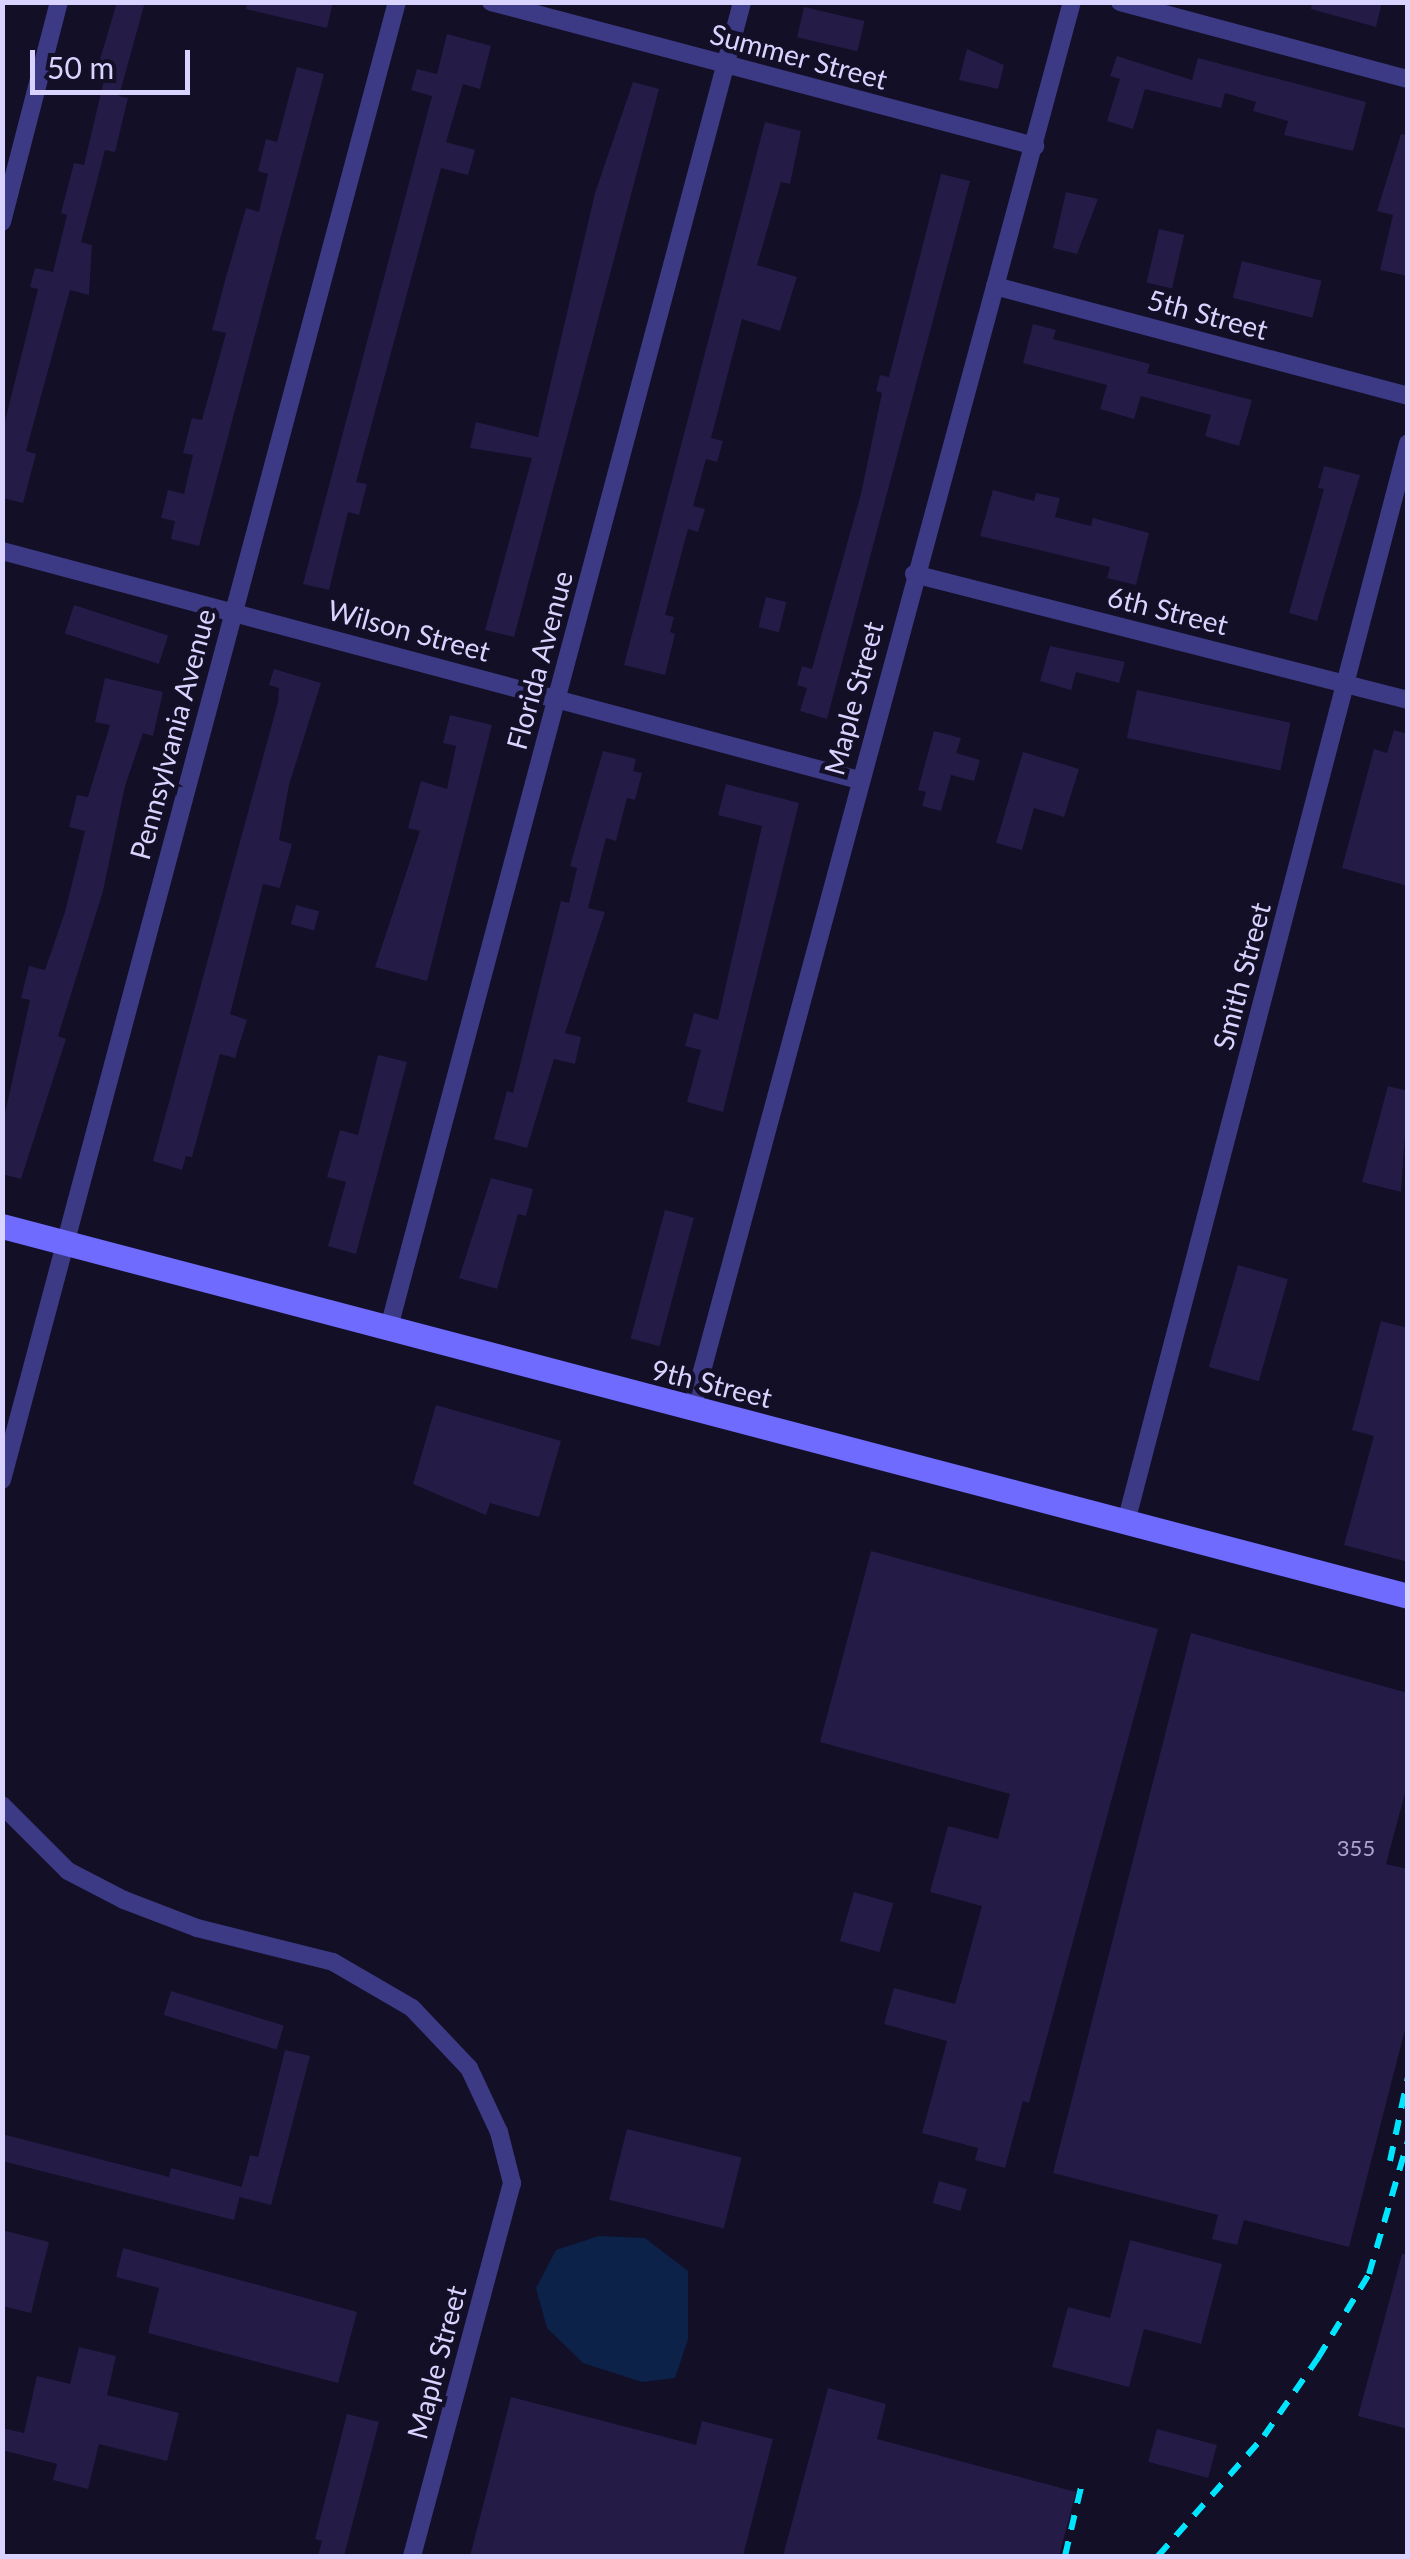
<!DOCTYPE html>
<style>
body{margin:0}
#map{position:relative;width:1410px;height:2559px;overflow:hidden;background:#130f26;font-family:Lato,sans-serif}
div>[style]{position:absolute}
[style*='--x']{left:calc(var(--x)*1px);top:calc(var(--y)*1px);width:calc(var(--w)*1px);rotate:calc(var(--a)*1deg)}
.water>*{inset:0;background:#0c2248}
.building>*{inset:0;background:#241b47;transform-origin:0 0}
.street>*{height:18px;margin:-9px;padding:0 9px;transform-origin:9px;border-radius:9px;background:#3d3a85}
.secondary>*{height:25px;margin:-12.5px;padding:0 12.5px;transform-origin:12.5px;border-radius:12.5px;background:#6f6bff}
.rail>*{height:6px;margin-top:-3px;transform-origin:0;background:repeating-linear-gradient(90deg,#00e5ff 0 15px,transparent 0 27px)}
span{translate:-50% -50%;white-space:nowrap;text-align:center;line-height:1.15;-webkit-text-stroke:9px #130f26;paint-order:stroke}
.number-label{font-size:22px;color:#aca6d1}
.number-label span{-webkit-text-stroke-width:0}
.street-label{font-size:28px;color:#d9d4ff}
.frame{position:absolute;inset:0;border:5px solid #d9d4ff;pointer-events:none}
.scale{position:absolute;left:30px;top:50px;width:160px;height:45px;box-sizing:border-box;border:5px solid #d9d4ff;border-top:0;padding-left:12px;font-size:30px;line-height:35px;white-space:nowrap;color:#d9d4ff;-webkit-text-stroke:8px #130f26;paint-order:stroke}
</style>
<div id="map">
<div class="water">
<div style="clip-path:polygon(599px 2236px,645px 2238px,688px 2271px,688px 2339px,675px 2378px,642px 2382px,583px 2363px,547px 2328px,536px 2288px,556px 2250px)"></div>
</div>
<div class="building">
<div style="clip-path:polygon(117px 2px,145px 2px,119px 96px,128px 98px,115px 152px,105px 150px,81px 242px,92px 245px,89px 295px,70px 290px,26px 451px,36px 454px,23px 503px,2px 498px,2px 433px,38px 289px,30px 287px,35px 268px,53px 272px,67px 215px,61px 213px,74px 163px,84px 165px,105px 76px,96px 73px)"></div>
<div style="clip-path:polygon(247px 2px,333px 2px,327px 28px,246px 9px)"></div>
<div style="clip-path:polygon(1312px 2px,1382px 2px,1376px 27px,1311px 9px)"></div>
<div style="left:804px;top:7px;width:62px;height:31px;rotate:13deg"></div>
<div style="clip-path:polygon(447px 34px,491px 46px,480px 89px,463px 84px,446px 142px,475px 150px,468px 175px,441px 168px,356px 482px,367px 484px,359px 515px,348px 512px,329px 590px,303px 584px,432px 96px,411px 90px,417px 69px,437px 74px)"></div>
<div style="clip-path:polygon(967px 49px,1004px 65px,998px 89px,959px 80px)"></div>
<div style="clip-path:polygon(1117px 56px,1192px 80px,1198px 58px,1366px 102px,1353px 151px,1284px 135px,1288px 121px,1253px 111px,1256px 102px,1225px 93px,1221px 108px,1145px 89px,1133px 129px,1107px 121px,1120px 79px,1110px 76px)"></div>
<div style="clip-path:polygon(297px 67px,324px 74px,199px 546px,171px 539px,175px 521px,161px 518px,168px 490px,184px 494px,193px 455px,183px 453px,192px 418px,202px 420px,226px 333px,212px 330px,226px 277px,246px 208px,259px 212px,268px 174px,258px 171px,266px 139px,277px 142px)"></div>
<div style="clip-path:polygon(633px 82px,659px 89px,514px 637px,485px 630px,532px 458px,470px 448px,476px 422px,538px 437px,595px 193px)"></div>
<div style="clip-path:polygon(765px 122px,801px 131px,790px 184px,781px 182px,757px 265px,797px 277px,780px 331px,742px 319px,711px 438px,723px 441px,717px 462px,706px 459px,693px 506px,705px 509px,698px 532px,688px 529px,665px 615px,674px 617px,670px 632px,675px 634px,665px 675px,624px 665px)"></div>
<div style="clip-path:polygon(1401px 134px,1408px 135px,1408px 276px,1380px 270px,1393px 215px,1377px 211px)"></div>
<div style="clip-path:polygon(941px 174px,970px 181px,827px 719px,800px 711px,807px 688px,797px 685px,802px 666px,812px 669px,861px 494px,882px 393px,876px 391px,880px 375px,889px 377px)"></div>
<div style="clip-path:polygon(1066px 192px,1098px 199px,1077px 254px,1053px 248px)"></div>
<div style="left:1159px;top:229px;width:26px;height:55px;rotate:13deg"></div>
<div style="left:1242px;top:261px;width:82px;height:38px;rotate:14deg"></div>
<div style="clip-path:polygon(1033px 324px,1056px 330px,1053px 339px,1150px 364px,1147px 373px,1252px 400px,1239px 446px,1205px 436px,1211px 415px,1141px 396px,1134px 419px,1100px 409px,1107px 385px,1023px 363px)"></div>
<div style="clip-path:polygon(1324px 466px,1360px 475px,1317px 621px,1289px 613px,1324px 489px,1318px 488px)"></div>
<div style="clip-path:polygon(993px 490px,1034px 501px,1036px 493px,1060px 498px,1055px 517px,1091px 526px,1093px 518px,1149px 533px,1136px 585px,1107px 578px,1110px 567px,980px 536px)"></div>
<div style="left:766px;top:597px;width:21px;height:31px;rotate:14deg"></div>
<div style="left:74px;top:605px;width:99px;height:30px;rotate:18deg"></div>
<div style="clip-path:polygon(1050px 646px,1125px 662px,1119px 683px,1076px 672px,1071px 690px,1040px 681px)"></div>
<div style="clip-path:polygon(274px 669px,321px 683px,289px 785px,279px 840px,292px 844px,280px 888px,263px 884px,230px 1014px,247px 1020px,235px 1058px,220px 1054px,192px 1157px,186px 1156px,182px 1170px,153px 1161px,278px 702px,279px 688px,269px 685px)"></div>
<div style="clip-path:polygon(105px 678px,163px 692px,153px 736px,143px 733px,125px 786px,103px 891px,58px 1036px,66px 1039px,21px 1179px,2px 1174px,2px 1127px,30px 1000px,21px 998px,29px 966px,45px 970px,65px 912px,85px 831px,69px 827px,77px 795px,88px 797px,110px 725px,95px 722px)"></div>
<div style="left:1137px;top:690px;width:157px;height:49px;rotate:12deg"></div>
<div style="clip-path:polygon(450px 715px,492px 725px,427px 981px,375px 967px,420px 831px,408px 828px,421px 781px,447px 789px,456px 746px,443px 743px)"></div>
<div style="clip-path:polygon(1394px 730px,1408px 734px,1408px 886px,1342px 868px,1374px 749px,1387px 753px)"></div>
<div style="clip-path:polygon(934px 731px,961px 738px,956px 753px,980px 760px,974px 781px,951px 775px,941px 811px,922px 806px,926px 792px,918px 790px)"></div>
<div style="clip-path:polygon(603px 751px,636px 759px,633px 771px,642px 773px,635px 800px,627px 798px,616px 841px,606px 838px,588px 908px,605px 912px,565px 1033px,581px 1037px,575px 1064px,554px 1059px,527px 1148px,494px 1139px,507px 1091px,513px 1093px,561px 901px,569px 903px,577px 868px,570px 866px)"></div>
<div style="clip-path:polygon(1023px 752px,1079px 769px,1064px 817px,1034px 808px,1022px 850px,996px 843px)"></div>
<div style="clip-path:polygon(726px 784px,799px 803px,723px 1112px,687px 1102px,701px 1050px,685px 1046px,694px 1013px,718px 1020px,762px 826px,718px 815px)"></div>
<div style="left:296px;top:905px;width:24px;height:20px;rotate:15deg"></div>
<div style="clip-path:polygon(378px 1055px,407px 1062px,356px 1254px,328px 1246px,346px 1182px,327px 1177px,340px 1130px,358px 1135px)"></div>
<div style="clip-path:polygon(1388px 1086px,1408px 1091px,1401px 1192px,1362px 1182px)"></div>
<div style="clip-path:polygon(491px 1178px,533px 1189px,526px 1216px,518px 1214px,497px 1289px,459px 1278px)"></div>
<div style="left:665px;top:1210px;width:30px;height:133px;rotate:15deg"></div>
<div style="left:1238px;top:1265px;width:52px;height:106px;rotate:16deg"></div>
<div style="clip-path:polygon(1381px 1321px,1408px 1328px,1408px 1562px,1344px 1545px,1374px 1436px,1352px 1430px)"></div>
<div style="clip-path:polygon(436px 1405px,561px 1441px,539px 1517px,490px 1503px,486px 1515px,413px 1484px)"></div>
<div style="clip-path:polygon(871px 1551px,1158px 1629px,1029px 2103px,1023px 2101px,1005px 2168px,975px 2160px,978px 2148px,922px 2133px,947px 2041px,884px 2024px,894px 1988px,955px 2004px,982px 1906px,930px 1892px,948px 1826px,998px 1839px,1010px 1794px,820px 1742px)"></div>
<div style="clip-path:polygon(1191px 1633px,1408px 1693px,1408px 1782px,1386px 1864px,1408px 1869px,1408px 2018px,1349px 2247px,1244px 2220px,1237px 2245px,1212px 2239px,1218px 2215px,1053px 2173px)"></div>
<div style="left:854px;top:1892px;width:41px;height:51px;rotate:16deg"></div>
<div style="left:171px;top:1991px;width:118px;height:25px;rotate:17deg"></div>
<div style="clip-path:polygon(285px 2050px,310px 2056px,271px 2205px,239px 2197px,250px 2155px,258px 2157px)"></div>
<div style="left:627px;top:2129px;width:118px;height:73px;rotate:14deg"></div>
<div style="clip-path:polygon(2px 2134px,169px 2177px,171px 2168px,242px 2187px,234px 2220px,2px 2161px)"></div>
<div style="left:939px;top:2181px;width:29px;height:23px;rotate:16deg"></div>
<div style="clip-path:polygon(2px 2230px,49px 2242px,31px 2313px,2px 2306px)"></div>
<div style="clip-path:polygon(1130px 2240px,1222px 2264px,1201px 2344px,1144px 2329px,1129px 2387px,1052px 2367px,1068px 2307px,1110px 2318px)"></div>
<div style="clip-path:polygon(123px 2248px,357px 2312px,338px 2383px,148px 2333px,159px 2288px,116px 2277px)"></div>
<div style="clip-path:polygon(1402px 2254px,1408px 2254px,1408px 2429px,1358px 2416px)"></div>
<div style="clip-path:polygon(79px 2347px,116px 2356px,107px 2395px,179px 2413px,167px 2461px,99px 2444px,88px 2489px,53px 2480px,57px 2464px,2px 2450px,2px 2428px,24px 2433px,37px 2376px,70px 2384px)"></div>
<div style="clip-path:polygon(828px 2388px,886px 2404px,877px 2439px,1076px 2492px,1059px 2556px,783px 2556px)"></div>
<div style="clip-path:polygon(511px 2397px,696px 2445px,702px 2421px,773px 2439px,743px 2556px,470px 2556px)"></div>
<div style="clip-path:polygon(347px 2414px,379px 2422px,344px 2556px,318px 2556px,322px 2541px,315px 2539px)"></div>
<div style="left:1157px;top:2429px;width:62px;height:34px;rotate:15deg"></div>
</div>
<div class="street">
<div style="--x:491;--y:2;--w:563;--a:14.83"></div>
<div style="--x:1120;--y:2;--w:298;--a:15"></div>
<div style="--x:2;--y:222;--w:227;--a:-75.5"></div>
<div style="--x:995;--y:286;--w:427;--a:14.9"></div>
<div style="--x:2;--y:551;--w:887;--a:14.96"></div>
<div style="--x:914;--y:574;--w:510;--a:14.31"></div>
<div style="--x:388;--y:1331;--w:1375;--a:-75.08"></div>
<div style="--x:692;--y:1408;--w:1456;--a:-74.88"></div>
<div style="--x:2;--y:1480;--w:1530;--a:-75.04"></div>
<div style="--x:1126;--y:1522;--w:1115;--a:-75.35"></div>
<div style="--x:2;--y:1805;--w:93;--a:45"></div>
<div style="--x:68;--y:1871;--w:63;--a:27.4"></div>
<div style="--x:124;--y:1900;--w:78;--a:21"></div>
<div style="--x:197;--y:1928;--w:140;--a:14"></div>
<div style="--x:333;--y:1962;--w:91;--a:30.2"></div>
<div style="--x:412;--y:2008;--w:83;--a:46.5"></div>
<div style="--x:469;--y:2068;--w:71;--a:64.9"></div>
<div style="--x:499;--y:2132;--w:53;--a:75.7"></div>
<div style="--x:512;--y:2183;--w:386;--a:105"></div>
</div>
<div class="secondary">
<div style="--x:2;--y:1226;--w:1454;--a:14.74"></div>
</div>
<div class="rail">
<div style="--x:1390;--y:2161;--w:86;--a:-77.9"></div>
<div style="--x:1065;--y:2556;--w:71;--a:-76.9"></div>
<div style="--x:1158;--y:2556;--w:160;--a:-48.5"></div>
<div style="--x:1264;--y:2436;--w:95;--a:-55.3"></div>
<div style="--x:1318;--y:2358;--w:98;--a:-58.7"></div>
<div style="--x:1369;--y:2274;--w:139;--a:-73.7"></div>
</div>
<div class="number-label">
<span style="left:1356px;top:1848px">355</span>
</div>
<div class="street-label">
<span style="left:799px;top:56px;rotate:15deg">Summer Street</span>
<span style="left:1208px;top:314px;rotate:15deg">5th Street</span>
<span style="left:1168px;top:610px;rotate:14deg">6th Street</span>
<span style="left:409px;top:630px;rotate:15deg">Wilson Street</span>
<span style="left:539px;top:660px;rotate:-75deg">Florida Avenue</span>
<span style="left:853px;top:698px;rotate:-75deg">Maple Street</span>
<span style="left:172px;top:734px;rotate:-75deg">Pennsylvania Avenue</span>
<span style="left:1241px;top:976px;rotate:-75deg">Smith Street</span>
<span style="left:712px;top:1383px;rotate:14deg">9th Street</span>
<span style="left:436px;top:2362px;rotate:-75deg">Maple Street</span>
</div>
<div class="frame"></div>
<div class="scale">50 m</div>
</div>
